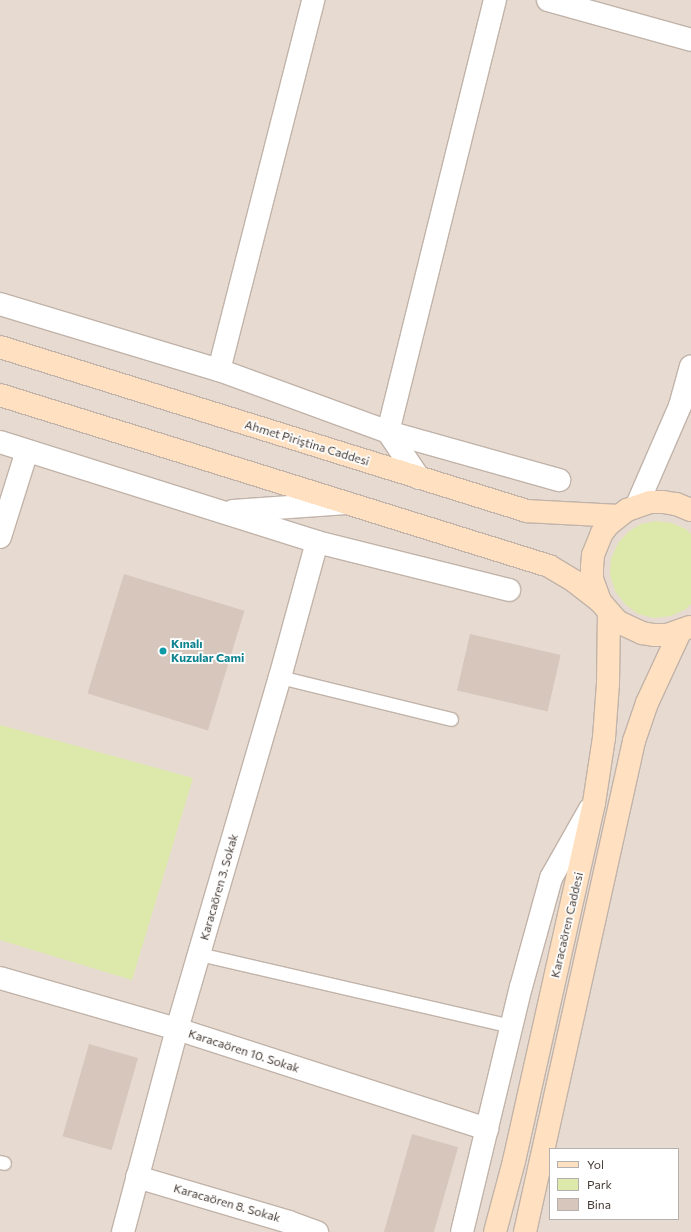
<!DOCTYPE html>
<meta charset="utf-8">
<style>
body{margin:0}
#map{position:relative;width:691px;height:1232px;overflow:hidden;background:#f2eae4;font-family:Commissioner,sans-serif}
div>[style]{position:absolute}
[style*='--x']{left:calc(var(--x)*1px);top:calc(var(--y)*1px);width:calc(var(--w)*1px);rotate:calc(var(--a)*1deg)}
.residential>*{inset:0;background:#e7dbd1}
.green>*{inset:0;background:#dce9aa}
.building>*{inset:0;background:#d7c6bc;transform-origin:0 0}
.roads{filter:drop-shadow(1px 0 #c1b3a9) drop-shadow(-1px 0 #c1b3a9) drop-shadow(0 1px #c1b3a9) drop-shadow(0 -1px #c1b3a9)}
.lane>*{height:13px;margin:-6.5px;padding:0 6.5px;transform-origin:6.5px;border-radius:6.5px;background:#fff}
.street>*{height:22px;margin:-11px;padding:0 11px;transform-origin:11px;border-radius:11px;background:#fff}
.secondary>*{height:22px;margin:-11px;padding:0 11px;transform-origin:11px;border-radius:11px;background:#ffe1c1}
.dots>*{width:11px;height:11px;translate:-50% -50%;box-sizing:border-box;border:2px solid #fff;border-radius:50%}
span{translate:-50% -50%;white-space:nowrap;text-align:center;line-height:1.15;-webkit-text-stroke:3.5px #fff;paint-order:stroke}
.street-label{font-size:12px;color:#453a33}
.culture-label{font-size:12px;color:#0d838f;font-weight:700}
.left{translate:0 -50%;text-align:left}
.legend{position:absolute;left:549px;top:1148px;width:130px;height:72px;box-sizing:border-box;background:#fff;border:1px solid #b5b0ad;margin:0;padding:5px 7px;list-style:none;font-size:12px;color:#453a33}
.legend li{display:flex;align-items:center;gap:8px;height:20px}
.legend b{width:20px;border:1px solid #b5b0ad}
</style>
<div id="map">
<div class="residential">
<div style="clip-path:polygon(evenodd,0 0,691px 0,691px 1232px,0 1232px,0 0,550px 1149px,678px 1149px,678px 1219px,550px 1219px,550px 1149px)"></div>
</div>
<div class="green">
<div style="clip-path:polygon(656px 521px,672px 523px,686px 529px,691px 534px,691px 604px,686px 609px,671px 616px,654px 618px,638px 614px,625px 604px,615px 591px,610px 575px,611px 559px,618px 543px,628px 532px,641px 524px)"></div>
<div style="clip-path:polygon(0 725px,193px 778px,132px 980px,0 940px)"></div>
</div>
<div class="building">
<div style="left:124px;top:574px;width:126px;height:125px;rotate:17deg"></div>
<div style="left:470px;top:634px;width:93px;height:58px;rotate:13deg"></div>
<div style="left:89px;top:1044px;width:51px;height:96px;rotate:16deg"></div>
<div style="left:412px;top:1134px;width:48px;height:102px;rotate:16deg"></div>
</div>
<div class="roads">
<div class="lane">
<div style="--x:280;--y:677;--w:176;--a:13.8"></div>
<div style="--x:199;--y:954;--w:321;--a:13"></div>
<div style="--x:0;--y:1162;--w:4;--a:14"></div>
</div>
<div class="street">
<div style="--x:548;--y:0;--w:148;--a:15.6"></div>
<div style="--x:0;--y:304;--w:229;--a:16.8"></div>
<div style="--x:219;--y:370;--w:180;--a:20.1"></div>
<div style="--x:388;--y:432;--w:178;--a:15.7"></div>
<div style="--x:219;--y:370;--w:382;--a:-75.7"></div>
<div style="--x:0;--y:442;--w:332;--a:17.5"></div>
<div style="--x:317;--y:542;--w:198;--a:14"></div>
<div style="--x:419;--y:478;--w:55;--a:-124"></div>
<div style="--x:388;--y:432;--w:445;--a:-76.1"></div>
<div style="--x:637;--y:505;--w:108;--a:-66.5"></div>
<div style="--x:680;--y:406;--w:41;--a:-74.6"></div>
<div style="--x:233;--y:511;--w:114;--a:-4"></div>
<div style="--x:0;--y:537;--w:90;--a:-72.6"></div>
<div style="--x:0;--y:978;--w:184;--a:16.1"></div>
<div style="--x:177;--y:1029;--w:326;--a:17.9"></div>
<div style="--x:137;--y:1177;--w:159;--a:16.5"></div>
<div style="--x:289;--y:1222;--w:30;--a:20"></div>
<div style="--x:123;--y:1232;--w:210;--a:-75.1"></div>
<div style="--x:177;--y:1029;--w:367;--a:-73.7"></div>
<div style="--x:280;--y:677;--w:140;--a:-74.7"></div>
<div style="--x:462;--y:1232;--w:252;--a:-76.5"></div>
<div style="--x:521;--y:987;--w:113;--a:-74.6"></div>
<div style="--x:551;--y:878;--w:79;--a:-60.5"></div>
</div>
<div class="secondary">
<div style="--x:0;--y:347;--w:552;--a:17.29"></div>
<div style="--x:527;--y:511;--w:91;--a:3.1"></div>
<div style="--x:0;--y:395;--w:575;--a:17.3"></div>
<div style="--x:549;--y:566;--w:29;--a:31"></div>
<div style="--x:574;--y:581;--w:33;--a:38"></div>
<div style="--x:690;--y:627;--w:24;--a:161"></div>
<div style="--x:667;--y:635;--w:13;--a:180"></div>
<div style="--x:654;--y:635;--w:12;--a:-171"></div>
<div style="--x:642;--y:633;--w:26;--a:-155"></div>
<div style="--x:618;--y:622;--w:28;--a:-131"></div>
<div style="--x:600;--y:601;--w:23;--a:-110"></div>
<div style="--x:592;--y:579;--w:12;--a:-90"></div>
<div style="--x:592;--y:567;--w:12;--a:-85"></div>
<div style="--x:593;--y:555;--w:24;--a:-68"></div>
<div style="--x:602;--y:533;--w:11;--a:-52"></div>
<div style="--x:609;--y:524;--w:23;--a:-38"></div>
<div style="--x:627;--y:510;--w:24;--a:-19"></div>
<div style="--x:650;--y:502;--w:13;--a:0"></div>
<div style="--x:663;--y:502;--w:13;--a:9"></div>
<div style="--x:676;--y:504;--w:16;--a:22"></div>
<div style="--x:495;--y:1232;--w:73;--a:-75"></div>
<div style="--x:514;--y:1161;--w:367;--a:-77.4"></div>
<div style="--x:594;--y:803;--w:66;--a:-81.3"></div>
<div style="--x:604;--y:738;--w:54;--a:-85.8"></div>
<div style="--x:608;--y:684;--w:71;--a:-89.2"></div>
<div style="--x:525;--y:1232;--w:503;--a:-77.48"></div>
<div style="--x:634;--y:741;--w:40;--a:-71.1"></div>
<div style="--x:647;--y:703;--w:78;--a:-65.1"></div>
</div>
</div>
<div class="dots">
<div style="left:163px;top:651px;background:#0f9aa8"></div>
</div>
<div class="street-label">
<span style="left:307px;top:443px;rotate:17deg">Ahmet Piriştina Caddesi</span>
<span style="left:219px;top:887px;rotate:-74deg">Karacaören 3. Sokak</span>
<span style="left:567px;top:925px;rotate:-77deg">Karacaören Caddesi</span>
<span style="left:244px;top:1051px;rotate:18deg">Karacaören 10. Sokak</span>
<span style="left:227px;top:1203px;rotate:16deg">Karacaören 8. Sokak</span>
</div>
<div class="culture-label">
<span class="left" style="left:171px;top:651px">Kınalı<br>Kuzular Cami</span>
</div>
<ul class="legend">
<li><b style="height:5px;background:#ffe1c1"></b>Yol</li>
<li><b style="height:11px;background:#dce9aa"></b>Park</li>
<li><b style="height:11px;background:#d7c6bc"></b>Bina</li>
</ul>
</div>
